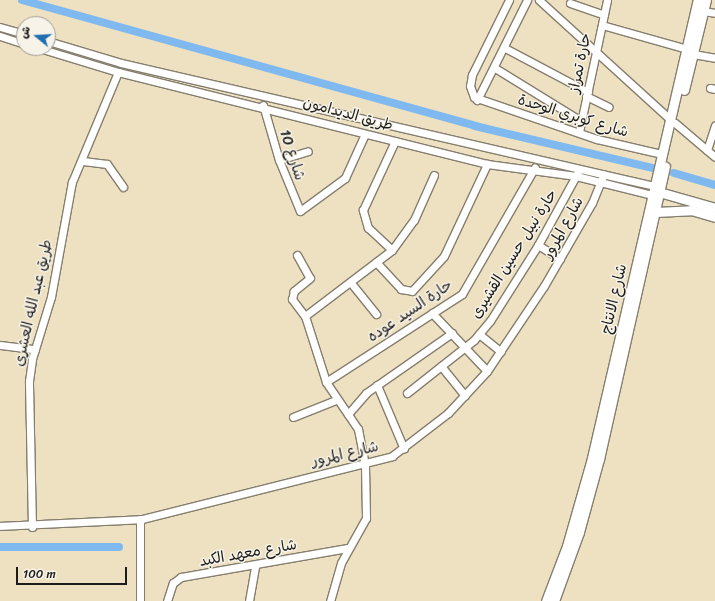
<!DOCTYPE html>
<meta charset="utf-8">
<style>
body{margin:0}
#map{position:relative;width:715px;height:601px;overflow:hidden;background:#eee1c1;font-family:Sriracha,"Playpen Sans Arabic",sans-serif}
div>[style]{position:absolute}
[style*='--x']{left:calc(var(--x)*1px);top:calc(var(--y)*1px);width:calc(var(--w)*1px);rotate:calc(var(--a)*1deg)}
.canal>*{height:8px;margin:-4px;padding:0 4px;transform-origin:4px;border-radius:4px;background:#7fb9f0}
.roads{filter:drop-shadow(1px 0 #857e6e) drop-shadow(-1px 0 #857e6e) drop-shadow(0 1px #857e6e) drop-shadow(0 -1px #857e6e)}
.minor>*{height:7px;margin:-3.5px;padding:0 3.5px;transform-origin:3.5px;border-radius:3.5px;background:#fff}
.major>*{height:9px;margin:-4.5px;padding:0 4.5px;transform-origin:4.5px;border-radius:4.5px;background:#fff}
span{translate:-50% -50%;white-space:nowrap;text-align:center;line-height:1.15;-webkit-text-stroke:3px #f7f3e8;paint-order:stroke}
.street-label{font-size:15px;color:#1c1c1c}
.north{position:absolute;left:16px;top:16px;width:40px;height:40px;box-sizing:border-box;background:#f7f3e8;border:1px solid #9f9d96;border-radius:50%;rotate:288deg;font-size:11px;font-weight:700;line-height:16px;text-align:center;color:#1c1c1c}
.north::after{content:'';display:block;margin:auto;width:14px;height:18px;background:#1f6fb2;clip-path:polygon(50% 0,100% 100%,50% 72%,0 100%)}
.scale{position:absolute;left:16px;top:567px;width:111px;height:18px;box-sizing:border-box;border:2px solid #1c1c1c;border-top:0;padding-left:5px;font-size:12px;line-height:14px;white-space:nowrap;color:#1c1c1c;-webkit-text-stroke:3px #f7f3e8;paint-order:stroke}
</style>
<div id="map">
<div class="canal">
<div style="--x:22;--y:0;--w:470;--a:15.5"></div>
<div style="--x:475;--y:126;--w:182;--a:13.3"></div>
<div style="--x:674;--y:173;--w:43;--a:16.3"></div>
<div style="--x:0;--y:547;--w:119;--a:0"></div>
</div>
<div class="roads">
<div class="minor">
<div style="--x:509;--y:0;--w:84;--a:116.3"></div>
<div style="--x:472;--y:75;--w:11;--a:100"></div>
<div style="--x:470;--y:86;--w:12;--a:70"></div>
<div style="--x:474;--y:97;--w:130;--a:18.9"></div>
<div style="--x:597;--y:139;--w:67;--a:13"></div>
<div style="--x:539;--y:0;--w:177;--a:42.3"></div>
<div style="--x:570;--y:3;--w:36;--a:19"></div>
<div style="--x:703;--y:11;--w:12;--a:9"></div>
<div style="--x:602;--y:25;--w:88;--a:15.8"></div>
<div style="--x:0;--y:27;--w:25;--a:16"></div>
<div style="--x:0;--y:36;--w:25;--a:18"></div>
<div style="--x:48;--y:41;--w:76;--a:16.8"></div>
<div style="--x:121;--y:63;--w:547;--a:12.99"></div>
<div style="--x:39;--y:48;--w:83;--a:16.9"></div>
<div style="--x:118;--y:72;--w:380;--a:14"></div>
<div style="--x:487;--y:164;--w:90;--a:7.7"></div>
<div style="--x:576;--y:176;--w:78;--a:14"></div>
<div style="--x:505;--y:48;--w:94;--a:27.9"></div>
<div style="--x:693;--y:54;--w:22;--a:10"></div>
<div style="--x:495;--y:68;--w:101;--a:31.6"></div>
<div style="--x:710;--y:88;--w:5;--a:11"></div>
<div style="--x:586;--y:96;--w:25;--a:26"></div>
<div style="--x:477;--y:100;--w:112;--a:-63.4"></div>
<div style="--x:263;--y:105;--w:57;--a:73.8"></div>
<div style="--x:279;--y:160;--w:55;--a:67.6"></div>
<div style="--x:300;--y:211;--w:56;--a:-36.3"></div>
<div style="--x:345;--y:178;--w:48;--a:-65.6"></div>
<div style="--x:675;--y:123;--w:52;--a:40.4"></div>
<div style="--x:579;--y:132;--w:135;--a:-78"></div>
<div style="--x:707;--y:150;--w:26;--a:-72"></div>
<div style="--x:279;--y:160;--w:30;--a:-17"></div>
<div style="--x:83;--y:161;--w:24;--a:7"></div>
<div style="--x:107;--y:164;--w:28;--a:55"></div>
<div style="--x:538;--y:245;--w:26;--a:32"></div>
<div style="--x:392;--y:250;--w:33;--a:-137"></div>
<div style="--x:368;--y:228;--w:19;--a:-106"></div>
<div style="--x:363;--y:210;--w:76;--a:-65.1"></div>
<div style="--x:297;--y:255;--w:26;--a:61"></div>
<div style="--x:310;--y:278;--w:21;--a:141"></div>
<div style="--x:294;--y:291;--w:8;--a:104"></div>
<div style="--x:292;--y:299;--w:21;--a:53"></div>
<div style="--x:305;--y:316;--w:69;--a:72.3"></div>
<div style="--x:326;--y:382;--w:57;--a:55.8"></div>
<div style="--x:358;--y:429;--w:37;--a:79"></div>
<div style="--x:365;--y:465;--w:53;--a:88.9"></div>
<div style="--x:366;--y:518;--w:51;--a:119.1"></div>
<div style="--x:341;--y:563;--w:40;--a:106"></div>
<div style="--x:376;--y:262;--w:37;--a:47"></div>
<div style="--x:401;--y:289;--w:11;--a:10"></div>
<div style="--x:412;--y:291;--w:47;--a:-47.6"></div>
<div style="--x:444;--y:256;--w:102;--a:-64.9"></div>
<div style="--x:351;--y:283;--w:40;--a:51"></div>
<div style="--x:432;--y:313;--w:80;--a:46.5"></div>
<div style="--x:305;--y:316;--w:109;--a:-37.2"></div>
<div style="--x:392;--y:250;--w:37;--a:-54"></div>
<div style="--x:414;--y:220;--w:49;--a:-66"></div>
<div style="--x:479;--y:334;--w:28;--a:39"></div>
<div style="--x:0;--y:345;--w:35;--a:7"></div>
<div style="--x:441;--y:366;--w:38;--a:51"></div>
<div style="--x:326;--y:382;--w:162;--a:-32.9"></div>
<div style="--x:462;--y:294;--w:146;--a:-60.1"></div>
<div style="--x:377;--y:385;--w:69;--a:67.1"></div>
<div style="--x:407;--y:393;--w:85;--a:-38.3"></div>
<div style="--x:474;--y:340;--w:25;--a:-50"></div>
<div style="--x:490;--y:321;--w:90;--a:-57.7"></div>
<div style="--x:538;--y:245;--w:83;--a:-61.3"></div>
<div style="--x:348;--y:414;--w:28;--a:-49"></div>
<div style="--x:366;--y:393;--w:105;--a:-34.9"></div>
<div style="--x:293;--y:417;--w:46;--a:-21.6"></div>
<div style="--x:0;--y:526;--w:142;--a:-2.8"></div>
<div style="--x:142;--y:519;--w:258;--a:-14.1"></div>
<div style="--x:392;--y:456;--w:71;--a:-37.5"></div>
<div style="--x:448;--y:413;--w:57;--a:-47.1"></div>
<div style="--x:487;--y:371;--w:102;--a:-56.2"></div>
<div style="--x:544;--y:286;--w:96;--a:-60"></div>
<div style="--x:592;--y:203;--w:31;--a:-68"></div>
<div style="--x:32;--y:527;--w:146;--a:-91.2"></div>
<div style="--x:29;--y:381;--w:22;--a:-82"></div>
<div style="--x:32;--y:359;--w:65;--a:-73"></div>
<div style="--x:51;--y:297;--w:117;--a:-79.7"></div>
<div style="--x:72;--y:182;--w:119;--a:-67.3"></div>
<div style="--x:140;--y:601;--w:82;--a:-90"></div>
<div style="--x:167;--y:601;--w:19;--a:-72"></div>
<div style="--x:173;--y:583;--w:10;--a:-37"></div>
<div style="--x:181;--y:577;--w:169;--a:-9.9"></div>
<div style="--x:249;--y:601;--w:35;--a:-80"></div>
</div>
<div class="major">
<div style="--x:684;--y:90;--w:93;--a:-76.3"></div>
<div style="--x:659;--y:192;--w:58;--a:15.9"></div>
<div style="--x:656;--y:212;--w:35;--a:-3"></div>
<div style="--x:691;--y:210;--w:25;--a:16"></div>
<div style="--x:546;--y:601;--w:59;--a:-69.1"></div>
<div style="--x:567;--y:546;--w:91;--a:-74.1"></div>
<div style="--x:592;--y:458;--w:470;--a:-77"></div>
<div style="--x:554;--y:601;--w:73;--a:-70.1"></div>
<div style="--x:579;--y:532;--w:76;--a:-74.7"></div>
<div style="--x:599;--y:459;--w:300;--a:-77.3"></div>
</div>
</div>
<div class="street-label">
<span style="left:580px;top:63px;rotate:-78deg">حارة تمراز</span>
<span style="left:348px;top:114px;rotate:15deg">طريق الديدامون</span>
<span style="left:573px;top:116px;rotate:17deg">شارع كوبري الوحدة</span>
<span style="left:292px;top:155px;rotate:72deg">شارع 10</span>
<span style="left:563px;top:228px;rotate:-61deg">شارع المرور</span>
<span style="left:514px;top:254px;rotate:-58deg">حارة نبيل حسين القشيرى</span>
<span style="left:614px;top:299px;rotate:-77deg">شارع الانتاج</span>
<span style="left:33px;top:303px;rotate:-77deg">طريق عبد الله العشرى</span>
<span style="left:410px;top:311px;rotate:-34deg">حارة السيد عوده</span>
<span style="left:345px;top:454px;rotate:-13deg">شارع المرور</span>
<span style="left:248px;top:553px;rotate:-10deg">شارع معهد الكبد</span>
</div>
<div class="north">ش</div>
<div class="scale">100 m</div>
</div>
